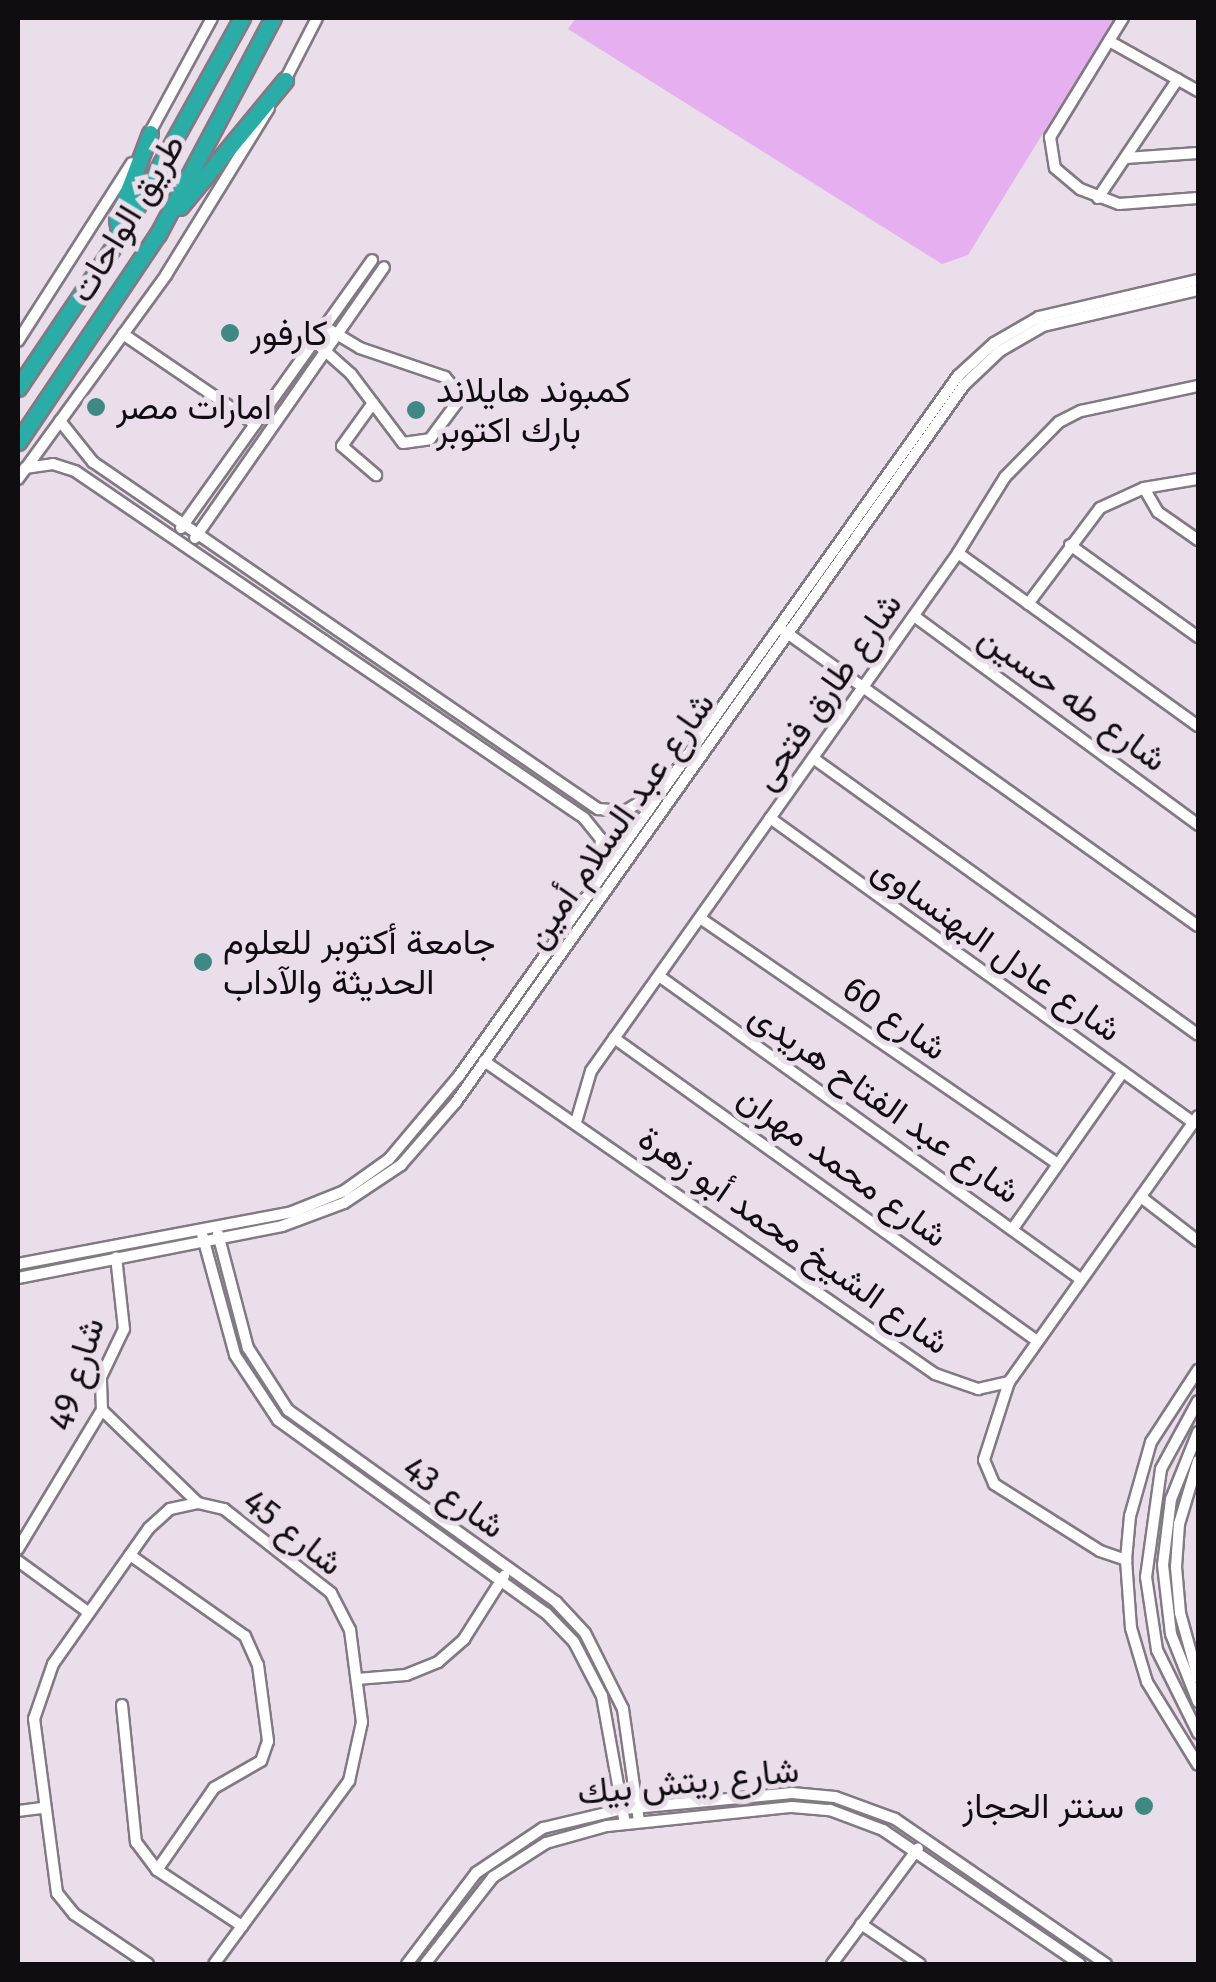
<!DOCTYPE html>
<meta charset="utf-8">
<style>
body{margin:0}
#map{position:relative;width:1216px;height:1982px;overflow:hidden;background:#e9deea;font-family:"Fira Sans",Vazirmatn,sans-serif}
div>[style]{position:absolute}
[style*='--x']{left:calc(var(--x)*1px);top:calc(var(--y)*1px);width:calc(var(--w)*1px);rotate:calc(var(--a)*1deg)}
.green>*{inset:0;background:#e6afef}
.roads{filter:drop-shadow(2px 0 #827984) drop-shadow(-2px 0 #827984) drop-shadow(0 2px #827984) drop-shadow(0 -2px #827984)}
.minor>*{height:10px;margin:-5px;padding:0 5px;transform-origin:5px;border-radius:5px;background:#fff}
.highway>*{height:15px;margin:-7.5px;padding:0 7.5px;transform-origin:7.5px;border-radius:7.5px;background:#29ada6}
.dots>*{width:28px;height:28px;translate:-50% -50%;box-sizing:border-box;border:5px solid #e9deea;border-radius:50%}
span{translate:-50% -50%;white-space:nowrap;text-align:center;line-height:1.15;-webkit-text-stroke:10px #e9deea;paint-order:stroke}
.street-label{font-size:35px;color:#100d11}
.poi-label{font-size:35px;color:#100d11}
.left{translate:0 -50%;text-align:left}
.right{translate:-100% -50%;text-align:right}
.frame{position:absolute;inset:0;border:20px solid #100d11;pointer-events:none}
</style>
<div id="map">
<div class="green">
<div style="clip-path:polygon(576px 18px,1114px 18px,968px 255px,942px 264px,568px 29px)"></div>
</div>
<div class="roads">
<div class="minor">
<div style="--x:1123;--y:18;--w:140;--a:121.5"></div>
<div style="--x:1050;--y:137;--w:31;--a:81"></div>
<div style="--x:1055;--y:168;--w:33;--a:40"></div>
<div style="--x:1080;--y:189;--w:42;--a:21"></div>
<div style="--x:1119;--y:204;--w:79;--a:-4.3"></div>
<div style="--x:1109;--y:41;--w:102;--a:29.3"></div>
<div style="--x:283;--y:84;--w:74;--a:-62.7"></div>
<div style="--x:148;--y:136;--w:134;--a:-61.5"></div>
<div style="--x:1126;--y:158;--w:72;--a:-4"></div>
<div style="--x:1098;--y:198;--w:143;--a:-56.1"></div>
<div style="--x:123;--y:334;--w:160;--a:34.3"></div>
<div style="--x:18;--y:341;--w:211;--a:-57.4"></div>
<div style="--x:315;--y:342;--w:48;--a:41.6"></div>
<div style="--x:351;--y:374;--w:86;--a:53"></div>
<div style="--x:403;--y:443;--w:27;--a:-8"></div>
<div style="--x:430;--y:439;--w:44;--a:-53.4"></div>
<div style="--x:456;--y:404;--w:15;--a:-94"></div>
<div style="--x:455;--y:389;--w:16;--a:-130"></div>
<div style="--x:445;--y:377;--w:90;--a:-161.2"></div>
<div style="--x:360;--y:348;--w:41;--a:-149"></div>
<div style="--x:373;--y:403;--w:53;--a:125.8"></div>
<div style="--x:342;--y:446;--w:45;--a:40.5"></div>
<div style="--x:60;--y:421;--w:53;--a:51.2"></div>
<div style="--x:93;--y:462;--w:613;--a:34.49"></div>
<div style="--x:598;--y:809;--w:27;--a:4"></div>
<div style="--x:625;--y:811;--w:37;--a:-31"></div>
<div style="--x:25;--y:468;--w:28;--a:-8"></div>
<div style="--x:53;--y:464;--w:23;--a:18"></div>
<div style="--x:75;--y:471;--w:616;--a:34.28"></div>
<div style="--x:584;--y:818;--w:27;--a:51"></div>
<div style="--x:601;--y:839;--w:38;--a:96"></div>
<div style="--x:18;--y:479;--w:252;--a:-54"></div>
<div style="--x:166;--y:275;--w:196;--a:-58.3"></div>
<div style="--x:1144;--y:488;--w:28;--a:60"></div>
<div style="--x:1158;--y:512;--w:49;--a:35"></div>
<div style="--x:181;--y:528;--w:329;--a:-54.5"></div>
<div style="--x:195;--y:538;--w:330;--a:-55.1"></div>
<div style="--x:1070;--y:545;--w:158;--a:35.7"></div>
<div style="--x:958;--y:553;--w:296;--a:35.8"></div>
<div style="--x:1028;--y:604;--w:120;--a:-53.1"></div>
<div style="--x:1100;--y:508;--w:48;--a:-24.4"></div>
<div style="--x:1144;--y:488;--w:55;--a:-9.5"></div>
<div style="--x:914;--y:616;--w:353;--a:36.3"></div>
<div style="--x:780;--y:628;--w:513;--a:35.49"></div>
<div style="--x:813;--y:758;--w:474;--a:35.7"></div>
<div style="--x:770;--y:818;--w:522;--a:35.73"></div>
<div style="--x:700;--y:918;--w:434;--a:34.5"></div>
<div style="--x:659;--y:976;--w:517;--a:35.72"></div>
<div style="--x:614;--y:1038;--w:520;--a:35.61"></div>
<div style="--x:484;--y:1061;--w:549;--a:34.76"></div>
<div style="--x:935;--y:1374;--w:46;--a:19.2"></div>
<div style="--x:978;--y:1389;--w:32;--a:-13"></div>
<div style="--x:1009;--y:1382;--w:326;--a:-54.6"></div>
<div style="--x:576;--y:1122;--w:53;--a:-73.6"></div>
<div style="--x:591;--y:1071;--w:635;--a:-54.68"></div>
<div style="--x:958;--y:553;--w:89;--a:-58.3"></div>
<div style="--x:1005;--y:477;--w:77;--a:-45.5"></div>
<div style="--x:1059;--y:422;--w:25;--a:-27"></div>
<div style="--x:1081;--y:411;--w:120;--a:-12.1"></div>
<div style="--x:1141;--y:1197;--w:72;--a:37.7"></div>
<div style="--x:1014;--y:1227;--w:189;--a:-54.9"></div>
<div style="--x:202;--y:1234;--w:125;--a:74.7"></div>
<div style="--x:235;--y:1355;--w:78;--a:56.5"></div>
<div style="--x:278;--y:1420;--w:330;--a:35.8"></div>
<div style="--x:546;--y:1613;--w:40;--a:46"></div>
<div style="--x:574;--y:1642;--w:61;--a:62.6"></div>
<div style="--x:602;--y:1696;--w:130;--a:79.8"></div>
<div style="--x:218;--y:1234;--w:118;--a:75.3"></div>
<div style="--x:248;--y:1348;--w:74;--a:57.2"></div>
<div style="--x:288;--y:1410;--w:330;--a:35.6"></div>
<div style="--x:556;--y:1602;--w:42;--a:46.9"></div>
<div style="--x:585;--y:1633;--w:85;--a:63.4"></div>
<div style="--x:623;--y:1709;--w:114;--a:81.9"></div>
<div style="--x:18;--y:1264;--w:279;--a:-10.7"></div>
<div style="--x:292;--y:1212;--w:56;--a:-22"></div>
<div style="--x:344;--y:1191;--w:55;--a:-35.4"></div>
<div style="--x:389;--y:1159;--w:109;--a:-49.9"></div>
<div style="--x:459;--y:1076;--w:860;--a:-54.52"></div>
<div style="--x:958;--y:376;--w:49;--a:-42.5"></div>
<div style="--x:994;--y:343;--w:52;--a:-30"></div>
<div style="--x:1039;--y:317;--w:163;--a:-13.1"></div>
<div style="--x:18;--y:1278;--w:269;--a:-11.1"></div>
<div style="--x:282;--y:1226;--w:66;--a:-20.4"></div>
<div style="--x:344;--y:1203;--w:69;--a:-33.7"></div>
<div style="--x:401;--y:1165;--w:84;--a:-48.9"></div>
<div style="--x:456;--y:1102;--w:879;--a:-54.68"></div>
<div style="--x:964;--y:385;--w:50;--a:-43.4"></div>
<div style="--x:1000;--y:351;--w:50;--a:-30.2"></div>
<div style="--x:1043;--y:326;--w:159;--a:-13.1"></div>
<div style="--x:1198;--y:1370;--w:86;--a:123.1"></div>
<div style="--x:1151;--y:1442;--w:77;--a:105.8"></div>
<div style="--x:1130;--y:1516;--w:44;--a:95.2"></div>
<div style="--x:1126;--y:1560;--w:68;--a:85.8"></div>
<div style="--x:1131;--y:1628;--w:56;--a:73.5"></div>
<div style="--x:1147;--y:1682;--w:97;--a:58.4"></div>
<div style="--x:1009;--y:1382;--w:82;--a:107.8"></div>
<div style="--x:984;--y:1460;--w:26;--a:67"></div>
<div style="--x:994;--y:1484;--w:125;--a:32.3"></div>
<div style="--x:1100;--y:1551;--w:28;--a:19"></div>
<div style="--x:1198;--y:1401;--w:77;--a:118.6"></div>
<div style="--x:1161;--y:1469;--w:109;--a:97.9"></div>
<div style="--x:1146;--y:1577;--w:74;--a:81.4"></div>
<div style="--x:1157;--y:1650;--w:93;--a:63.7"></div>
<div style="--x:102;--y:1410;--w:134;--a:44.1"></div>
<div style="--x:1198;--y:1432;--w:72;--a:111.9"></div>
<div style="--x:1171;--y:1499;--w:66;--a:96.9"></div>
<div style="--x:1163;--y:1565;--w:69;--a:83.4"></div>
<div style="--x:1171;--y:1634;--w:73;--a:68.3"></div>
<div style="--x:1198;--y:1461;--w:66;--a:106.8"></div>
<div style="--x:1179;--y:1524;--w:43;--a:94"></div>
<div style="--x:1176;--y:1567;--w:46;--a:85"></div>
<div style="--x:1180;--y:1613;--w:67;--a:74.5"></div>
<div style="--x:18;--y:1549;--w:162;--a:-58.9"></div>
<div style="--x:102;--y:1410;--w:33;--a:-92"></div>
<div style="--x:101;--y:1377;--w:53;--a:-64.4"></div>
<div style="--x:124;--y:1329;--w:72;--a:-96.3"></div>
<div style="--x:130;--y:1555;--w:141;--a:35.2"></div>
<div style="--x:245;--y:1636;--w:32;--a:66"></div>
<div style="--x:258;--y:1665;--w:77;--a:82.5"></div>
<div style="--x:268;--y:1741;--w:21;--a:109"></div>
<div style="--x:261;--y:1761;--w:54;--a:150.1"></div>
<div style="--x:214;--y:1788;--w:100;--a:124.8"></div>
<div style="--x:18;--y:1561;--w:87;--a:36.1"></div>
<div style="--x:357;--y:1679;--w:49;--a:-4.7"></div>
<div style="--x:406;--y:1675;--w:35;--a:-22"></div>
<div style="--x:438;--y:1662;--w:35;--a:-41"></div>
<div style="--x:464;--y:1639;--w:75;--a:-57.6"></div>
<div style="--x:122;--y:1705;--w:138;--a:84.2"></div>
<div style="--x:136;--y:1842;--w:35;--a:53"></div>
<div style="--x:157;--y:1870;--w:102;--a:33.4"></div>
<div style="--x:18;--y:1811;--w:23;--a:-7"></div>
<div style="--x:861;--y:1924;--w:71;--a:34.1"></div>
<div style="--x:148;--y:1964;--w:89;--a:-146"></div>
<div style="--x:74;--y:1914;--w:27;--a:-129"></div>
<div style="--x:57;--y:1893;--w:176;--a:-97.5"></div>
<div style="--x:34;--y:1719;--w:58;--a:-70.9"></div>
<div style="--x:53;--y:1664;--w:166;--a:-54.8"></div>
<div style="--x:149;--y:1528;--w:28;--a:-42"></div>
<div style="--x:170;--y:1509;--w:29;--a:-12"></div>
<div style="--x:198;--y:1503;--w:27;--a:13"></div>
<div style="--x:224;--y:1509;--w:136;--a:38.1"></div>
<div style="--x:331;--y:1593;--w:42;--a:62.8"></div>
<div style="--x:350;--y:1630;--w:93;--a:82.6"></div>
<div style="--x:362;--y:1722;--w:60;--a:102.4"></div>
<div style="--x:349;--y:1781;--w:227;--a:126.4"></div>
<div style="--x:407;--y:1964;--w:114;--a:-52.8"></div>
<div style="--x:476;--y:1873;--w:81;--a:-33.9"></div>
<div style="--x:543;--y:1828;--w:82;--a:-13.4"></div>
<div style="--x:623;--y:1809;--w:170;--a:-5.4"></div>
<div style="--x:792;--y:1793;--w:43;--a:5.3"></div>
<div style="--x:835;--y:1797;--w:64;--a:20.1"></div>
<div style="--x:895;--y:1819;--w:256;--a:34.5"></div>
<div style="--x:425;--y:1964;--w:110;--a:-52"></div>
<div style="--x:493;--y:1877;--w:63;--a:-32.7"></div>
<div style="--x:546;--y:1843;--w:63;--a:-15.6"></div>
<div style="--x:607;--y:1826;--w:186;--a:-5.9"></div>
<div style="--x:792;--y:1807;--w:38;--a:5"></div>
<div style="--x:830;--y:1810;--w:57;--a:20.7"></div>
<div style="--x:883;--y:1830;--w:238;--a:34.2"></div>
<div style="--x:832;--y:1964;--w:144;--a:-53.4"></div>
</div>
<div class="highway">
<div style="--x:180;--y:207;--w:165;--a:-50.4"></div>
<div style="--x:120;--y:237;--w:17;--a:-100"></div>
<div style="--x:117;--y:220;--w:93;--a:-69.2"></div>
<div style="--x:18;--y:388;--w:182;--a:-56"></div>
<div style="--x:120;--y:237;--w:251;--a:-60.9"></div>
<div style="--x:18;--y:442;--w:251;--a:-56.1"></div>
<div style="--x:158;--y:234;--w:245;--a:-62"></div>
</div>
</div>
<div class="dots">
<div style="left:230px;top:333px;background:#408883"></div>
<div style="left:96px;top:407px;background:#408883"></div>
<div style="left:416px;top:410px;background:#408883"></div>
<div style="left:203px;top:962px;background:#408883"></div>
<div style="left:1144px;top:1806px;background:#408883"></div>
</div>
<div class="street-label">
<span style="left:127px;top:218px;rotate:-59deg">طريق الواحات</span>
<span style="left:827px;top:691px;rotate:-55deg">شارع طارق فتحى</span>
<span style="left:1073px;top:698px;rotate:36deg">شارع طه حسين</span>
<span style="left:619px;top:820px;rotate:-55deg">شارع عبد السلام أمين</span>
<span style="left:997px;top:949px;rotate:35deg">شارع عادل البهنساوى</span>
<span style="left:895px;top:1018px;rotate:35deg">شارع 60</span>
<span style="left:885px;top:1103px;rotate:35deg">شارع عبد الفتاح هريدى</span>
<span style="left:843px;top:1166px;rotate:36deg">شارع محمد مهران</span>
<span style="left:794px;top:1240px;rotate:35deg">شارع الشيخ محمد أبو زهرة</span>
<span style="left:76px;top:1374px;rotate:-73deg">شارع 49</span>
<span style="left:454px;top:1497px;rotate:35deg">شارع 43</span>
<span style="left:293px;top:1532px;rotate:38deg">شارع 45</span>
<span style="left:688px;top:1781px;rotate:-6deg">شارع ريتش بيك</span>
</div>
<div class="poi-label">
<span class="left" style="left:250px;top:333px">كارفور</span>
<span class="left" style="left:436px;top:410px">كمبوند هايلاند<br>بارك اكتوبر</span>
<span class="left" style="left:116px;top:407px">امارات مصر</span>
<span class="left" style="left:223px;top:962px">جامعة أكتوبر للعلوم<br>الحديثة والآداب</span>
<span class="right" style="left:1124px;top:1806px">سنتر الحجاز</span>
</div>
<div class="frame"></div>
</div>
